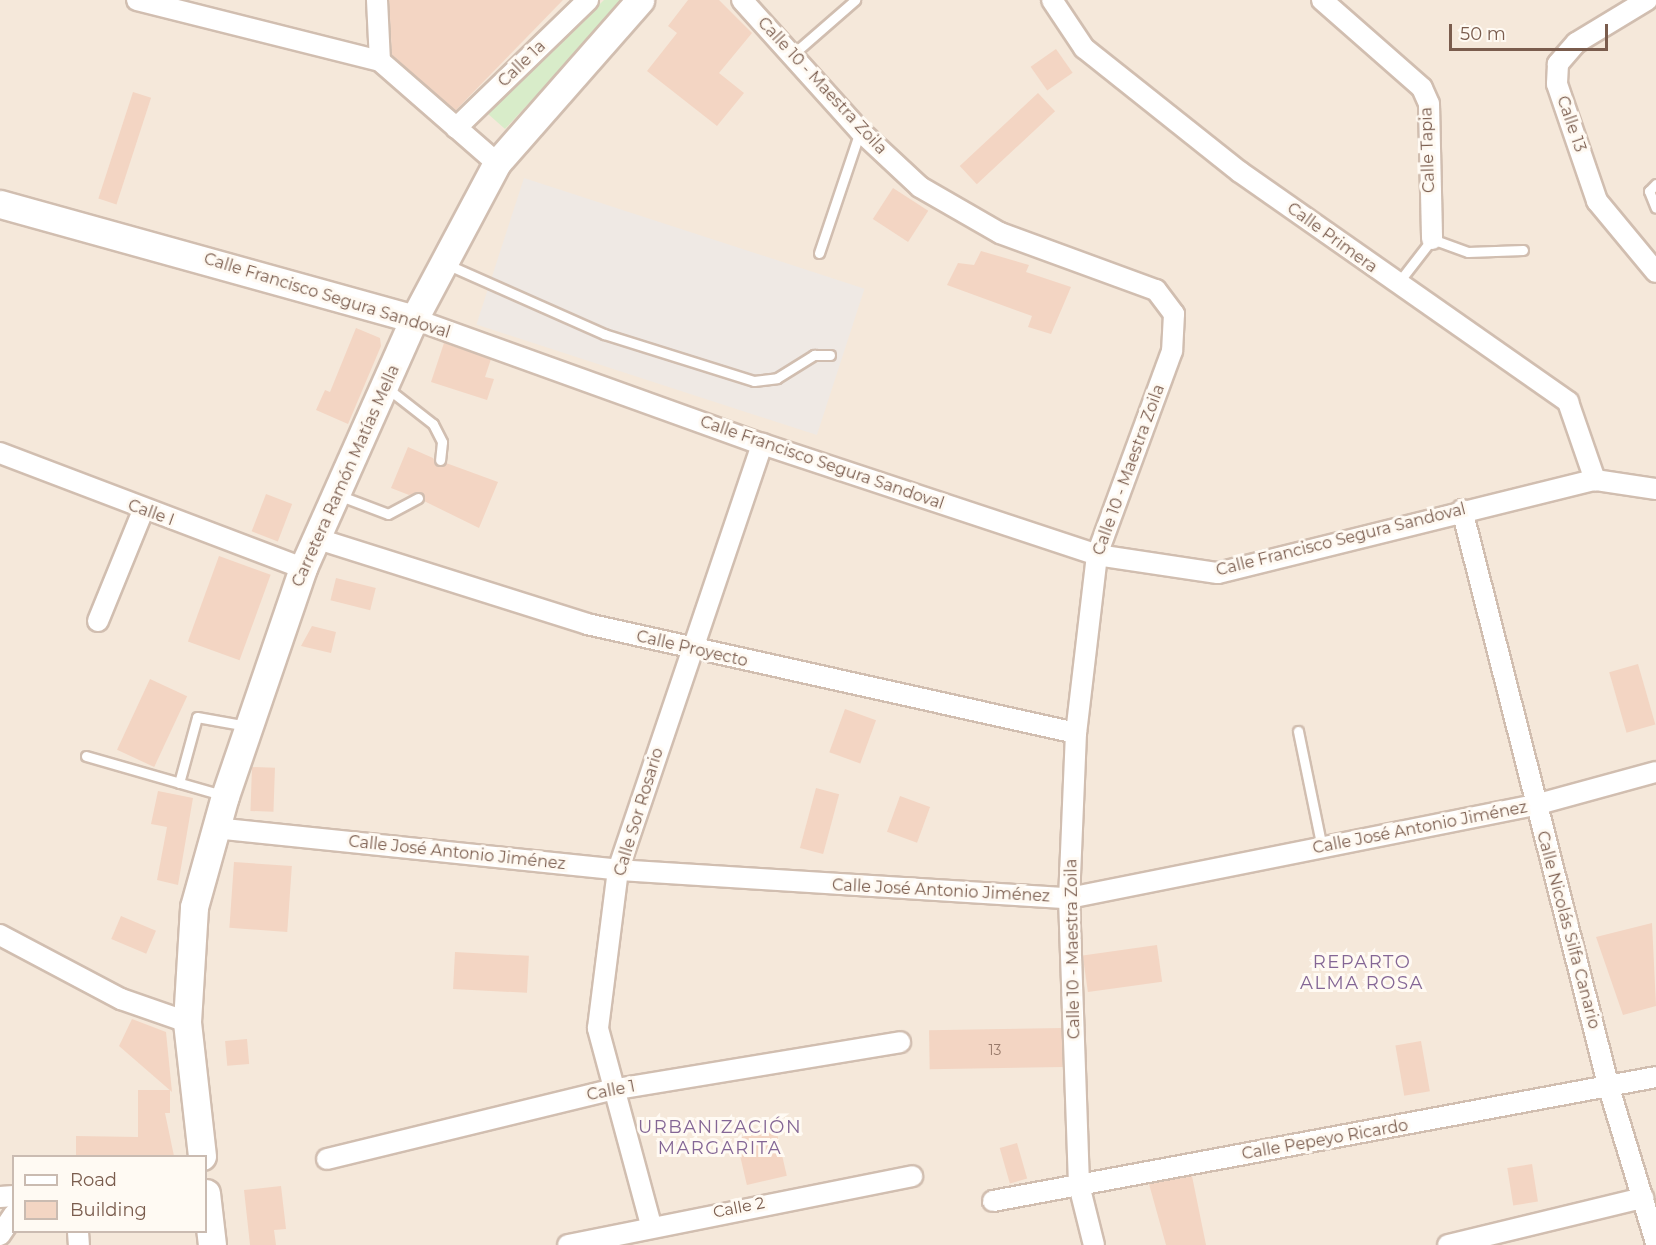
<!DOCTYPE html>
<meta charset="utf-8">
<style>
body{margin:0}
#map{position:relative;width:1656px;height:1245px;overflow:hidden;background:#fdf6ec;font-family:Montserrat,sans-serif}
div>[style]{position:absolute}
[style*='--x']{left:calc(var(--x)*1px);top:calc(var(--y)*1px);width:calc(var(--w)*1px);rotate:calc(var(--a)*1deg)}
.residential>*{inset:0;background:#f5e8da}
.industrial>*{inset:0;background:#efe9e4;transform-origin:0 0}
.green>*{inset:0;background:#d8ecc9}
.building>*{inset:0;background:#f3d5c3;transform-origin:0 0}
.roads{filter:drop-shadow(2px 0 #d1beb0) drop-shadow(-2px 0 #d1beb0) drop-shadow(0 2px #d1beb0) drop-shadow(0 -2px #d1beb0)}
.service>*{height:9px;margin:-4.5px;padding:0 4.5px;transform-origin:4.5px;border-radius:4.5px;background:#fff}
.minor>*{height:20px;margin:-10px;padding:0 10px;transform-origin:10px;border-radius:10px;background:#fff}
.secondary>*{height:27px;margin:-13.5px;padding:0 13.5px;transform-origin:13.5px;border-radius:13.5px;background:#fff}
span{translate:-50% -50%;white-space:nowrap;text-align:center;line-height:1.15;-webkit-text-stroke:6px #fffaf3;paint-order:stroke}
.number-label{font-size:14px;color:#987a6a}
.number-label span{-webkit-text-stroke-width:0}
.street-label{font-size:16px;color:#7a5c4d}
.neighbourhood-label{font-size:18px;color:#846695;letter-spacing:1.5px}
.legend{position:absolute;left:12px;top:1155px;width:195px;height:78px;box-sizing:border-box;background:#fffaf3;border:2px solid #cabbb1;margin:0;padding:8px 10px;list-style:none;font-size:18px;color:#7a5c4d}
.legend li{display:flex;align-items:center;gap:12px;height:30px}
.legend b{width:30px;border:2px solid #cabbb1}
.scale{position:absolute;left:1449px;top:24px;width:159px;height:27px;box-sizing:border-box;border:3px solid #7a5c4d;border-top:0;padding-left:8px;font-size:18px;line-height:21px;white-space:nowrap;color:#7a5c4d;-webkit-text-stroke:4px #fffaf3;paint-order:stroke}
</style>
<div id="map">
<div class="residential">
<div style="clip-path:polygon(evenodd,0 0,1656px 0,1656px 1245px,0 1245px,0 0,14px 1156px,206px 1156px,206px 1232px,14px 1232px,14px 1156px)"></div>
</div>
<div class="industrial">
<div style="left:524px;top:178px;width:358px;height:154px;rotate:18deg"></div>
</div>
<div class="green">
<div style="clip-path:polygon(604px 0,625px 0,505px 129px,487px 113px)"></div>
</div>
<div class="building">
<div style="clip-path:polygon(389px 0,563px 0,455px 111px,392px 55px)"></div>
<div style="clip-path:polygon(688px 0,719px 0,752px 33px,719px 73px,744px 93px,717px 126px,647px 71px,677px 33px,668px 26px)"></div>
<div style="left:1056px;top:49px;width:29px;height:31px;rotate:55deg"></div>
<div style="left:133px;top:92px;width:19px;height:112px;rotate:18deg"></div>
<div style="left:1038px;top:93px;width:25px;height:107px;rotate:47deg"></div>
<div style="left:893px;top:188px;width:42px;height:37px;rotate:33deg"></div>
<div style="clip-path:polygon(981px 251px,1029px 265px,1026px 272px,1071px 287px,1051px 334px,1028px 327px,1032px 316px,947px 285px,958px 263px,974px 265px)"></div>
<div style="clip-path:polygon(356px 328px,380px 338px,381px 346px,348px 424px,316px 410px,325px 390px,330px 392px)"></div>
<div style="clip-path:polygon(444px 343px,491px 359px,485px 377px,494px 379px,487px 400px,431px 382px)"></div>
<div style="clip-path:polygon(408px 447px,433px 458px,439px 467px,446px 463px,498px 482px,479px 528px,424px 501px,421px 492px,409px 495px,391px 488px)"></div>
<div style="left:266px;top:494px;width:28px;height:40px;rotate:21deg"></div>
<div style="left:219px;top:556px;width:55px;height:91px;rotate:20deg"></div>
<div style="left:336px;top:578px;width:41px;height:23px;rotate:14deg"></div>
<div style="clip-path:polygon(312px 626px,336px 632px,331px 653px,301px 646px)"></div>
<div style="left:1638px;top:664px;width:63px;height:30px;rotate:74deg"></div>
<div style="left:150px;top:679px;width:41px;height:78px;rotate:25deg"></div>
<div style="left:845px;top:709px;width:33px;height:46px;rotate:20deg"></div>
<div style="left:252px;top:767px;width:23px;height:44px;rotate:2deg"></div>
<div style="left:816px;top:788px;width:24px;height:62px;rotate:15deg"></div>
<div style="clip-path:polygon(158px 791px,193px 798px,178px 885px,157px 880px,167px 827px,151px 824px)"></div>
<div style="left:900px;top:796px;width:32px;height:38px;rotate:20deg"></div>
<div style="left:234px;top:862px;width:58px;height:66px;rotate:4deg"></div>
<div style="left:121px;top:916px;width:38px;height:25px;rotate:23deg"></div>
<div style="clip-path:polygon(1652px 923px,1656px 1006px,1623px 1015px,1596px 937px)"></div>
<div style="left:1157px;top:945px;width:37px;height:75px;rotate:82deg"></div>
<div style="left:455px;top:952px;width:74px;height:37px;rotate:3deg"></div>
<div style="clip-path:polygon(132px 1019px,166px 1032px,172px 1092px,119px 1046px)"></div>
<div style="left:1062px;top:1028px;width:39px;height:133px;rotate:89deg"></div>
<div style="left:247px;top:1039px;width:25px;height:22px;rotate:85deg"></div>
<div style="left:1421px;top:1041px;width:51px;height:26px;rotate:80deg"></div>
<div style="clip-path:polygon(138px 1090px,170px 1090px,170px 1113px,165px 1113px,174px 1156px,76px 1156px,76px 1136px,138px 1137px)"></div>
<div style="left:776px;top:1129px;width:48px;height:41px;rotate:77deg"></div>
<div style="left:1017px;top:1143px;width:37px;height:18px;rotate:74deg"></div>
<div style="left:1532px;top:1164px;width:38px;height:25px;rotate:81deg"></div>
<div style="clip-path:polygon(1192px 1176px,1206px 1245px,1166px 1245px,1149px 1184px)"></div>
<div style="clip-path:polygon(281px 1186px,286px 1229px,274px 1230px,276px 1245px,250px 1245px,244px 1190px)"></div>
</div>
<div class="roads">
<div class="service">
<div style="--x:792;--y:55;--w:84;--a:-41.1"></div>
<div style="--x:1656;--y:184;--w:10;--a:135"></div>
<div style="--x:1649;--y:191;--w:18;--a:68"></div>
<div style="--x:819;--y:253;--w:129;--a:-71.4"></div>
<div style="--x:446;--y:264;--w:173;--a:23.9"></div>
<div style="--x:604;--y:334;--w:157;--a:17.4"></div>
<div style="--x:754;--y:381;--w:23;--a:-7"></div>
<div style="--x:777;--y:378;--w:44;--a:-31.9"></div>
<div style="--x:814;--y:355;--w:16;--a:0"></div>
<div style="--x:1398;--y:283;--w:56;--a:-52.3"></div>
<div style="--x:1432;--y:239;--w:38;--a:20"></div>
<div style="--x:1468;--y:252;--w:55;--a:-2.1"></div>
<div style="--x:387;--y:388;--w:58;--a:38"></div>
<div style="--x:433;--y:424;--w:20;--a:63"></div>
<div style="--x:442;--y:442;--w:18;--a:96"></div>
<div style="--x:338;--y:495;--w:53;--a:20.8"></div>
<div style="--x:388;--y:514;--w:34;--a:-28"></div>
<div style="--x:1298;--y:731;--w:119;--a:78.4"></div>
<div style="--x:86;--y:756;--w:141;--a:16"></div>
<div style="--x:179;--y:783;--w:68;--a:-74.7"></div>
<div style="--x:197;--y:717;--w:51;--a:10.2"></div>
</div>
<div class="minor">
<div style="--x:137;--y:0;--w:251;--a:14.1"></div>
<div style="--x:377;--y:0;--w:61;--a:87.2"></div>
<div style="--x:380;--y:61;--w:155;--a:41.1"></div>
<div style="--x:742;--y:0;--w:176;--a:48"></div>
<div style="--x:860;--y:131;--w:82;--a:43"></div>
<div style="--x:920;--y:187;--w:92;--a:29.9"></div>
<div style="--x:1000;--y:233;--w:166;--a:20.1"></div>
<div style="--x:1156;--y:290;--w:30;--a:53"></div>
<div style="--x:1174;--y:314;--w:37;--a:93"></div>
<div style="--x:1172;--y:351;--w:217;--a:110.2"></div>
<div style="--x:1097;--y:555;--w:179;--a:96.7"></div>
<div style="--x:1076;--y:733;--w:165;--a:92.4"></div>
<div style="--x:1069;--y:898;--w:287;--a:88"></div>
<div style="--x:1079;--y:1185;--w:62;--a:76"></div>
<div style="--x:1052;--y:0;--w:58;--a:56.3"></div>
<div style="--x:1084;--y:48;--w:199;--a:38.5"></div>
<div style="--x:1240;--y:172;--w:401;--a:35"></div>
<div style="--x:1568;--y:402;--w:83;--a:70.9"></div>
<div style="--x:1322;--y:0;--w:133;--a:41.3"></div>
<div style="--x:1422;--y:88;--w:17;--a:66"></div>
<div style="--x:1429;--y:104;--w:135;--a:88.7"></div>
<div style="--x:1647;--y:0;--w:83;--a:148.8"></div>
<div style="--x:1576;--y:43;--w:28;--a:131"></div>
<div style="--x:1558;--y:64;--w:20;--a:93"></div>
<div style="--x:1557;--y:84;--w:124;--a:71.1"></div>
<div style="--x:1597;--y:201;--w:92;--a:50.3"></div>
<div style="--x:456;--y:128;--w:184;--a:-44.1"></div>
<div style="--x:414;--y:319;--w:370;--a:19.8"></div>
<div style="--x:762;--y:444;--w:353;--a:18.3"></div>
<div style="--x:1097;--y:555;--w:122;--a:8.5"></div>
<div style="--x:1218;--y:573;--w:388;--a:-13.9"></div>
<div style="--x:1595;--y:480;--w:62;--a:8.4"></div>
<div style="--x:0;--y:453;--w:324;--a:20.8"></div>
<div style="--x:1462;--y:510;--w:596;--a:75.73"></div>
<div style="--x:1609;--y:1088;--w:162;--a:73.1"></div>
<div style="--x:315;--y:538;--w:285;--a:17.5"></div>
<div style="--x:587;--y:624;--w:501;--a:12.57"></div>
<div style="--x:98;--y:621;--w:119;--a:-67.8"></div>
<div style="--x:215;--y:828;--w:405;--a:5.9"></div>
<div style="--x:618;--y:870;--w:452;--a:3.6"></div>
<div style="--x:1069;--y:898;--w:475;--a:-11.3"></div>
<div style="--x:1535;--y:805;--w:125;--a:-15.3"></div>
<div style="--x:0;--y:935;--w:137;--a:27.9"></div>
<div style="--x:121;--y:999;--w:70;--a:19.2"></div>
<div style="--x:327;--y:1159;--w:292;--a:-13.7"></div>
<div style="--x:611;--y:1090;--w:293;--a:-9.4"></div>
<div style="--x:0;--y:1197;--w:14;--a:-4"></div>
<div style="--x:993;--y:1201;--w:674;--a:-10.59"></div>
<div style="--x:651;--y:1225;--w:204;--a:-105.1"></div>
<div style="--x:598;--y:1028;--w:159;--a:-82.8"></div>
<div style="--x:618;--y:870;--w:450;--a:-71.3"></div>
<div style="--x:78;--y:1232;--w:13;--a:86"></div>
<div style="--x:0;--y:1235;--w:25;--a:-56"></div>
<div style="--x:568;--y:1245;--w:351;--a:-11.3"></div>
<div style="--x:1448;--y:1245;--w:201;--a:-13.6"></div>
</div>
<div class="secondary">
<div style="--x:0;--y:204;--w:430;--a:15.5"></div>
<div style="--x:202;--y:1156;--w:135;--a:-96.4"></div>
<div style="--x:187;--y:1022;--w:115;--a:-86.5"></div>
<div style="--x:194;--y:907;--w:115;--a:-74.4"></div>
<div style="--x:225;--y:796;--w:241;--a:-71.1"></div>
<div style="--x:303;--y:568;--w:273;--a:-66"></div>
<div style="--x:414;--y:319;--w:177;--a:-62"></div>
<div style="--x:497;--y:163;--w:217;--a:-48.7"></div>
<div style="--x:206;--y:1193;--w:52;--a:83.4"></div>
</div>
</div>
<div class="number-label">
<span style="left:995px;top:1050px">13</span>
</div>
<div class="street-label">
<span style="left:522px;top:64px;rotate:-44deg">Calle 1a</span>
<span style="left:822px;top:86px;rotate:47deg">Calle 10 - Maestra Zoila</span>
<span style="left:1571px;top:124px;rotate:71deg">Calle 13</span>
<span style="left:1428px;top:150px;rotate:-92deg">Calle Tapia</span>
<span style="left:1332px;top:238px;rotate:36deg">Calle Primera</span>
<span style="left:327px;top:296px;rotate:17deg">Calle Francisco Segura Sandoval</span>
<span style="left:822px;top:463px;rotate:19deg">Calle Francisco Segura Sandoval</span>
<span style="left:1129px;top:470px;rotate:-70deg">Calle 10 - Maestra Zoila</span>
<span style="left:346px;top:476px;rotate:-66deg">Carretera Ramón Matías Mella</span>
<span style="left:151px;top:513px;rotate:20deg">Calle I</span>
<span style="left:1341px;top:540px;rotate:-14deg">Calle Francisco Segura Sandoval</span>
<span style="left:692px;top:649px;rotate:13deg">Calle Proyecto</span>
<span style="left:639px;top:812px;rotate:-73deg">Calle Sor Rosario</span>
<span style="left:1420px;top:828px;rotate:-11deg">Calle José Antonio Jiménez</span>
<span style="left:457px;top:853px;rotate:6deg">Calle José Antonio Jiménez</span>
<span style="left:941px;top:891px;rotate:3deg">Calle José Antonio Jiménez</span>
<span style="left:1568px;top:930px;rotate:75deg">Calle Nicolás Silfa Canario</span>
<span style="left:1073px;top:949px;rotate:-91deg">Calle 10 - Maestra Zoila</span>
<span style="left:611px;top:1091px;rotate:-11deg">Calle 1</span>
<span style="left:1325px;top:1140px;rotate:-10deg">Calle Pepeyo Ricardo</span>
<span style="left:739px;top:1208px;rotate:-11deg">Calle 2</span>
</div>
<div class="neighbourhood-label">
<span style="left:1362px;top:973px">REPARTO<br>ALMA ROSA</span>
<span style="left:720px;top:1138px">URBANIZACIÓN<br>MARGARITA</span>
</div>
<ul class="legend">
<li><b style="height:8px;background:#fff"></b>Road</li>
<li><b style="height:16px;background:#f3d5c3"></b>Building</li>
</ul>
<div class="scale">50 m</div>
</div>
